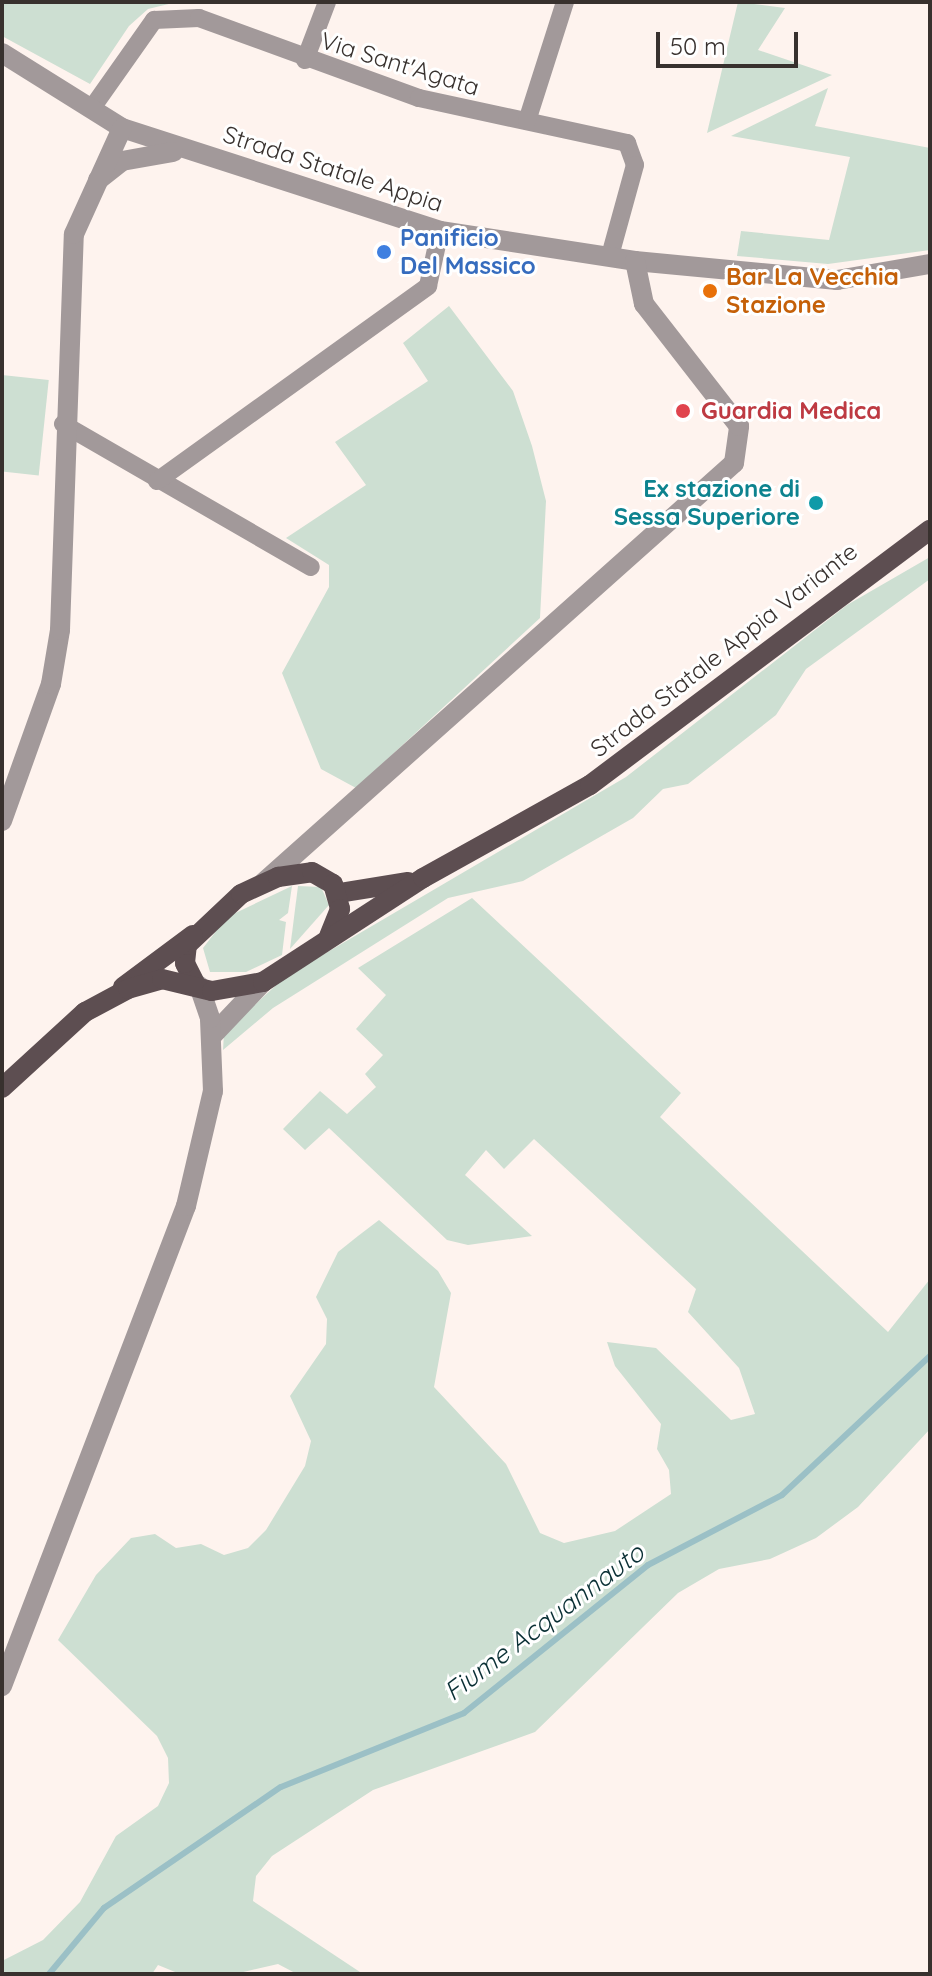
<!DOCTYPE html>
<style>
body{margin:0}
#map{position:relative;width:932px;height:1976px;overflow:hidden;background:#fef3ee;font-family:Quicksand,sans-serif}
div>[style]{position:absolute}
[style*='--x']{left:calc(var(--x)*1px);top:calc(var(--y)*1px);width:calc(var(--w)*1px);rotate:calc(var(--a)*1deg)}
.green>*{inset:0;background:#cddfd2;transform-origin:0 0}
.stream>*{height:6px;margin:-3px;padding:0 3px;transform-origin:3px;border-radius:3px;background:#9bc0c6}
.minor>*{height:18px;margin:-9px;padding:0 9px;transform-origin:9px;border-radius:9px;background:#a2999a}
.tertiary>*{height:20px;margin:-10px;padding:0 10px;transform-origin:10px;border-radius:10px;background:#a2999a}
.primary>*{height:20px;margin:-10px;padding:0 10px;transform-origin:10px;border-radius:10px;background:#5d4e51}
.dots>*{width:22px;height:22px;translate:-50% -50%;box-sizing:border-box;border:4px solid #fff;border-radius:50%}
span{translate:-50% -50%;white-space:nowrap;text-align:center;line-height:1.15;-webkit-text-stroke:6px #fff;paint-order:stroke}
.street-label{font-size:24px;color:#38312e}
.shop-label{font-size:24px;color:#366cbe;font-weight:700}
.left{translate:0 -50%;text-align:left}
.food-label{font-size:24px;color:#c56008;font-weight:700}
.health-label{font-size:24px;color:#be3a42;font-weight:700}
.culture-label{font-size:24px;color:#0d838f;font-weight:700}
.right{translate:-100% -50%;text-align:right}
.water-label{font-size:26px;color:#092f34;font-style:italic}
.frame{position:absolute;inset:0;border:4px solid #38312e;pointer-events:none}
.scale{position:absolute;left:656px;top:32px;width:142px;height:36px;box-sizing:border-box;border:4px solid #38312e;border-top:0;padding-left:10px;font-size:24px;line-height:28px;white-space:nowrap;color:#38312e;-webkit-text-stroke:6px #fff;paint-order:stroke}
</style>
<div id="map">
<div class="green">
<div style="clip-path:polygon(2px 2px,177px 2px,148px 9px,129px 26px,90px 84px,2px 36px)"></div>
<div style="clip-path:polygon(738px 2px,785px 8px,758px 50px,832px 75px,707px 133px)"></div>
<div style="clip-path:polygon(828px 88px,815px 126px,930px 148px,930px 250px,828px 264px,737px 256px,741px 231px,829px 240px,850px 157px,731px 136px)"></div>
<div style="clip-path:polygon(449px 306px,513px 391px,532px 446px,546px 501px,540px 618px,356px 788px,321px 769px,282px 673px,329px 587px,329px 565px,286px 538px,366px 485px,335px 442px,428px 381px,403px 343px)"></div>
<div style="left:2px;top:375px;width:47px;height:96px;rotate:6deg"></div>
<div style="clip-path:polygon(930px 557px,930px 579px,806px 669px,776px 715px,688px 784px,663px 789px,633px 818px,523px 881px,448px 898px,273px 1008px,223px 1050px,224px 1033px,285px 977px,626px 777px,847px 605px)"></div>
<div style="clip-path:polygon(292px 886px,288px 913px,279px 920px,286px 922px,282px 955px,246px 972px,210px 972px,203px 948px,227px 917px)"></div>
<div style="clip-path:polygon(298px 886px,321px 887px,329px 905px,290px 949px)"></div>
<div style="clip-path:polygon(472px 898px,681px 1093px,660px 1117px,888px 1332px,930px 1279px,930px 1429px,858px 1507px,816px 1538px,770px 1559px,719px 1569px,678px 1593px,535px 1732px,373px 1790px,272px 1856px,256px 1876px,253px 1901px,363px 1974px,297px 1974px,278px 1964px,235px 1974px,180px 1974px,158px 1965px,152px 1974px,2px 1974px,2px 1961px,43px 1940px,80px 1902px,116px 1836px,158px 1806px,169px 1783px,168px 1758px,157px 1736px,58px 1640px,96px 1575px,131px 1538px,155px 1534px,176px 1548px,201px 1544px,224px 1555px,248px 1548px,266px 1530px,305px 1466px,311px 1441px,290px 1396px,326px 1344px,327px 1319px,316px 1297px,338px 1252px,358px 1236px,379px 1220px,438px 1271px,451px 1293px,434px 1387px,506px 1464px,540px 1533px,564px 1543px,615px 1531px,671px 1494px,669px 1470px,657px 1449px,661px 1424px,615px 1366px,607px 1342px,656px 1348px,731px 1420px,755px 1414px,739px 1368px,688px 1312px,696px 1289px,534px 1139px,504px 1169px,486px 1150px,465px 1175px,532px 1236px,468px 1245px,447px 1240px,329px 1128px,305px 1150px,283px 1129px,320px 1091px,347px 1114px,376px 1087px,365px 1074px,383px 1055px,356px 1029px,386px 995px,358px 968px)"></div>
</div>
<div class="stream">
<div style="--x:49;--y:1974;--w:86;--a:-50.2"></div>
<div style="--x:104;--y:1908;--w:214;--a:-34.4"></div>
<div style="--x:281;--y:1787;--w:197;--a:-22"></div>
<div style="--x:464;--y:1713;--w:236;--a:-38.8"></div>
<div style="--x:648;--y:1565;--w:151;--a:-27.6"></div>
<div style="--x:782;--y:1495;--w:203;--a:-43.2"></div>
</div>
<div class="minor">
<div style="--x:305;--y:60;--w:62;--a:-69.2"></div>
<div style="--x:92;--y:108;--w:108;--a:-54.8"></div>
<div style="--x:154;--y:20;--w:45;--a:-2.5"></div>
<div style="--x:199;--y:18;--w:234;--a:20"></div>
<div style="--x:419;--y:98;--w:213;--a:12.2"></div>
<div style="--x:627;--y:143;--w:23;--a:70"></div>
<div style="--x:635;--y:165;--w:94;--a:105.4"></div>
<div style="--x:527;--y:121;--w:125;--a:-72.3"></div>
<div style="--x:63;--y:424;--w:286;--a:30"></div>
<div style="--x:157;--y:481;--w:334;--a:-35.7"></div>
<div style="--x:428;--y:286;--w:56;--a:-77.7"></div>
</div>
<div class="tertiary">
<div style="--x:2;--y:53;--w:142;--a:32"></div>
<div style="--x:122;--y:128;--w:334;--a:17.9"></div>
<div style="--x:440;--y:231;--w:197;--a:8.7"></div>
<div style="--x:635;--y:261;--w:203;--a:5.4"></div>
<div style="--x:837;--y:280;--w:94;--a:-9.8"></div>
<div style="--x:98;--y:180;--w:31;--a:-38"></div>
<div style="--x:122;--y:161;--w:52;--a:-10"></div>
<div style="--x:2;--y:821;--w:145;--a:-70.3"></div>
<div style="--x:51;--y:684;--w:55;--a:-80.5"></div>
<div style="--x:60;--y:630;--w:396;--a:-88"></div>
<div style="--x:74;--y:234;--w:116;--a:-65.6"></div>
<div style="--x:263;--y:883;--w:631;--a:-41.72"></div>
<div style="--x:734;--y:463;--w:37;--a:-82"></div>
<div style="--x:739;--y:426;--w:155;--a:-127.9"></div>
<div style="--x:644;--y:304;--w:44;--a:-101.8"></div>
<div style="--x:211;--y:1037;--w:76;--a:-46.6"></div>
<div style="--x:2;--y:1686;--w:514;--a:-69.03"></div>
<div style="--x:186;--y:1206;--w:118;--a:-76.8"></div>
<div style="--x:213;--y:1091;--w:73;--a:-92.4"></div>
<div style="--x:210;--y:1018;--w:34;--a:-109"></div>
</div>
<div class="primary">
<div style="--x:339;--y:893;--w:70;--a:-9.1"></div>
<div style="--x:195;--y:983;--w:22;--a:-117"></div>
<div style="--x:185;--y:963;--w:18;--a:-84"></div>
<div style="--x:187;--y:945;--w:74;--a:-43.4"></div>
<div style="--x:241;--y:894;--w:41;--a:-24.7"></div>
<div style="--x:278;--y:877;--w:34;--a:-8"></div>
<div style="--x:312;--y:872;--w:24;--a:30"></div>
<div style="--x:333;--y:884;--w:26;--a:74"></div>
<div style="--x:340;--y:909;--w:29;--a:112"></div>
<div style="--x:123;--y:987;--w:87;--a:-36.6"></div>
<div style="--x:2;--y:1088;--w:113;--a:-42.5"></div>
<div style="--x:85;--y:1012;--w:49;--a:-28.1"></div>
<div style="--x:128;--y:989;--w:35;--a:-16"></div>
<div style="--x:162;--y:979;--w:51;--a:13.5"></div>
<div style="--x:212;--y:991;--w:52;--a:-10"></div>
<div style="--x:263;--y:982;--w:191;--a:-33"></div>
<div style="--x:423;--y:878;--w:191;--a:-29.1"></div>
<div style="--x:590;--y:785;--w:425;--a:-36.9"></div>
</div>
<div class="dots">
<div style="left:384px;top:252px;background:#3f7fe0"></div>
<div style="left:710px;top:291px;background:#e8710a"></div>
<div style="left:683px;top:411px;background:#e0444e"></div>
<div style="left:816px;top:503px;background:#0f9aa8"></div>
</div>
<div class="street-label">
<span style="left:400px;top:64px;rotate:17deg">Via Sant'Agata</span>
<span style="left:333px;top:169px;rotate:18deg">Strada Statale Appia</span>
<span style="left:724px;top:650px;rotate:-38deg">Strada Statale Appia Variante</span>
</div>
<div class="shop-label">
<span class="left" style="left:400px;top:252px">Panificio<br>Del Massico</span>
</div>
<div class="food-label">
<span class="left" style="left:726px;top:291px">Bar La Vecchia<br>Stazione</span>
</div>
<div class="health-label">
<span class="left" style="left:701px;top:411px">Guardia Medica</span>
</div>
<div class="culture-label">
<span class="right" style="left:800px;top:503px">Ex stazione di<br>Sessa Superiore</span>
</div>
<div class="water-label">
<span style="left:544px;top:1622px;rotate:-37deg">Fiume Acquannauto</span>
</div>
<div class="frame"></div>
<div class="scale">50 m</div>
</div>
